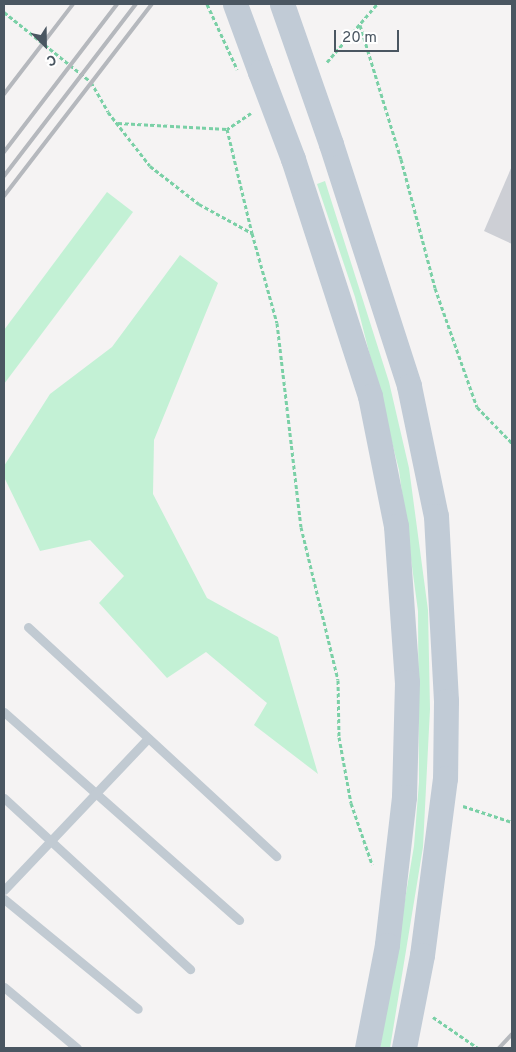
<!DOCTYPE html>
<meta charset="utf-8">
<style>
body{margin:0}
#map{position:relative;width:516px;height:1052px;overflow:hidden;background:#f5f3f3;font-family:Overpass,sans-serif}
div>[style]{position:absolute}
[style*='--x']{left:calc(var(--x)*1px);top:calc(var(--y)*1px);width:calc(var(--w)*1px);rotate:calc(var(--a)*1deg)}
.green>*{inset:0;background:#c3f1d5}
.building>*{inset:0;background:#cdcfd5}
.path>*{height:3px;margin-top:-1.5px;transform-origin:0;background:repeating-linear-gradient(90deg,#7ad0a6 0 4px,transparent 0 6.5px)}
.service>*{height:9px;margin:-4.5px;padding:0 4.5px;transform-origin:4.5px;border-radius:4.5px;background:#c1cad2}
.secondary>*{height:25px;margin:-12.5px;padding:0 12.5px;transform-origin:12.5px;border-radius:12.5px;background:#c1cbd6}
.rail>*{height:4px;margin:-2px;padding:0 2px;transform-origin:2px;border-radius:2px;background:#b5b8bd}
.path-bridge>*{height:3px;margin-top:-1.5px;transform-origin:0;background:repeating-linear-gradient(90deg,#7ad0a6 0 4px,transparent 0 6.5px)}
.secondary-bridge>*{height:25px;margin:-12.5px;padding:0 12.5px;transform-origin:12.5px;border-radius:12.5px;background:#c1cbd6}
span{translate:-50% -50%;white-space:nowrap;text-align:center;line-height:1.15;-webkit-text-stroke:4px #fff;paint-order:stroke}
.frame{position:absolute;inset:0;border:5px solid #4a5661;pointer-events:none}
.north{position:absolute;left:20px;top:20px;width:50px;height:50px;-webkit-text-stroke:4px #fff;paint-order:stroke;rotate:157deg;font-size:14px;font-weight:700;line-height:20px;text-align:center;color:#4a5661}
.north::after{content:'';display:block;margin:auto;width:18px;height:22px;background:#4a5661;clip-path:polygon(50% 0,100% 100%,50% 72%,0 100%)}
.scale{position:absolute;left:334px;top:30px;width:65px;height:22px;box-sizing:border-box;border:2px solid #4a5661;border-top:0;padding-left:6px;font-size:15px;line-height:18px;white-space:nowrap;color:#4a5661;-webkit-text-stroke:4px #fff;paint-order:stroke}
</style>
<div id="map">
<div class="green">
<div style="clip-path:polygon(325px 181px,389px 382px,409px 468px,428px 610px,430px 709px,423px 847px,390px 1048px,380px 1048px,414px 846px,419px 782px,418px 611px,399px 470px,355px 297px,317px 184px)"></div>
<div style="clip-path:polygon(107px 192px,133px 212px,4px 384px,4px 330px)"></div>
<div style="clip-path:polygon(180px 255px,218px 283px,154px 440px,153px 494px,207px 598px,278px 637px,318px 774px,254px 725px,267px 703px,206px 652px,167px 678px,99px 603px,124px 576px,90px 540px,40px 551px,4px 477px,4px 466px,50px 394px,112px 347px)"></div>
</div>
<div class="building">
<div style="clip-path:polygon(512px 166px,512px 244px,484px 231px)"></div>
</div>
<div class="path">
<div style="--x:4;--y:12;--w:112;--a:38.8"></div>
<div style="--x:91;--y:82;--w:34;--a:60"></div>
<div style="--x:108;--y:112;--w:68;--a:52.1"></div>
<div style="--x:150;--y:166;--w:62;--a:37.8"></div>
<div style="--x:199;--y:204;--w:60;--a:28.7"></div>
<div style="--x:252;--y:233;--w:93;--a:74.5"></div>
<div style="--x:277;--y:323;--w:205;--a:83.3"></div>
<div style="--x:301;--y:527;--w:157;--a:76.4"></div>
<div style="--x:338;--y:680;--w:57;--a:89"></div>
<div style="--x:339;--y:737;--w:67;--a:79.7"></div>
<div style="--x:351;--y:803;--w:65;--a:71"></div>
<div style="--x:360;--y:25;--w:140;--a:73"></div>
<div style="--x:401;--y:159;--w:133;--a:75.2"></div>
<div style="--x:435;--y:288;--w:126;--a:70.6"></div>
<div style="--x:477;--y:407;--w:50;--a:45.8"></div>
<div style="--x:327;--y:62;--w:77;--a:-49.2"></div>
<div style="--x:251;--y:113;--w:29;--a:146"></div>
<div style="--x:227;--y:129;--w:107;--a:76.5"></div>
<div style="--x:118;--y:123;--w:109;--a:3.2"></div>
<div style="--x:463;--y:806;--w:52;--a:18.1"></div>
<div style="--x:433;--y:1017;--w:55;--a:34.6"></div>
</div>
<div class="service">
<div style="--x:28;--y:627;--w:338;--a:42.7"></div>
<div style="--x:4;--y:712;--w:314;--a:41.5"></div>
<div style="--x:4;--y:798;--w:253;--a:42.6"></div>
<div style="--x:4;--y:890;--w:209;--a:-46.5"></div>
<div style="--x:4;--y:899;--w:173;--a:39.4"></div>
<div style="--x:4;--y:987;--w:95;--a:39.9"></div>
</div>
<div class="secondary">
<div style="--x:235;--y:4;--w:72;--a:69.8"></div>
<div style="--x:331;--y:144;--w:254;--a:72.1"></div>
<div style="--x:409;--y:386;--w:133;--a:78.3"></div>
<div style="--x:436;--y:516;--w:185;--a:86.9"></div>
<div style="--x:446;--y:701;--w:77;--a:90.7"></div>
<div style="--x:445;--y:778;--w:178;--a:97.4"></div>
<div style="--x:422;--y:955;--w:95;--a:101"></div>
<div style="--x:293;--y:159;--w:249;--a:72"></div>
<div style="--x:370;--y:396;--w:133;--a:78.7"></div>
<div style="--x:396;--y:526;--w:156;--a:86"></div>
<div style="--x:407;--y:682;--w:115;--a:91.5"></div>
<div style="--x:404;--y:797;--w:149;--a:96.6"></div>
<div style="--x:387;--y:945;--w:105;--a:101"></div>
</div>
<div class="rail">
<div style="--x:4;--y:94;--w:113;--a:-52.5"></div>
<div style="--x:4;--y:152;--w:186;--a:-52.6"></div>
<div style="--x:4;--y:176;--w:217;--a:-52.5"></div>
<div style="--x:4;--y:196;--w:242;--a:-52.4"></div>
<div style="--x:499;--y:1048;--w:19;--a:-47"></div>
</div>
<div class="path-bridge">
<div style="--x:207;--y:4;--w:72;--a:65.2"></div>
</div>
<div class="secondary-bridge">
<div style="--x:282;--y:4;--w:148;--a:70.7"></div>
<div style="--x:260;--y:72;--w:93;--a:69.2"></div>
</div>
<div class="frame"></div>
<div class="north">С</div>
<div class="scale">20 m</div>
</div>
